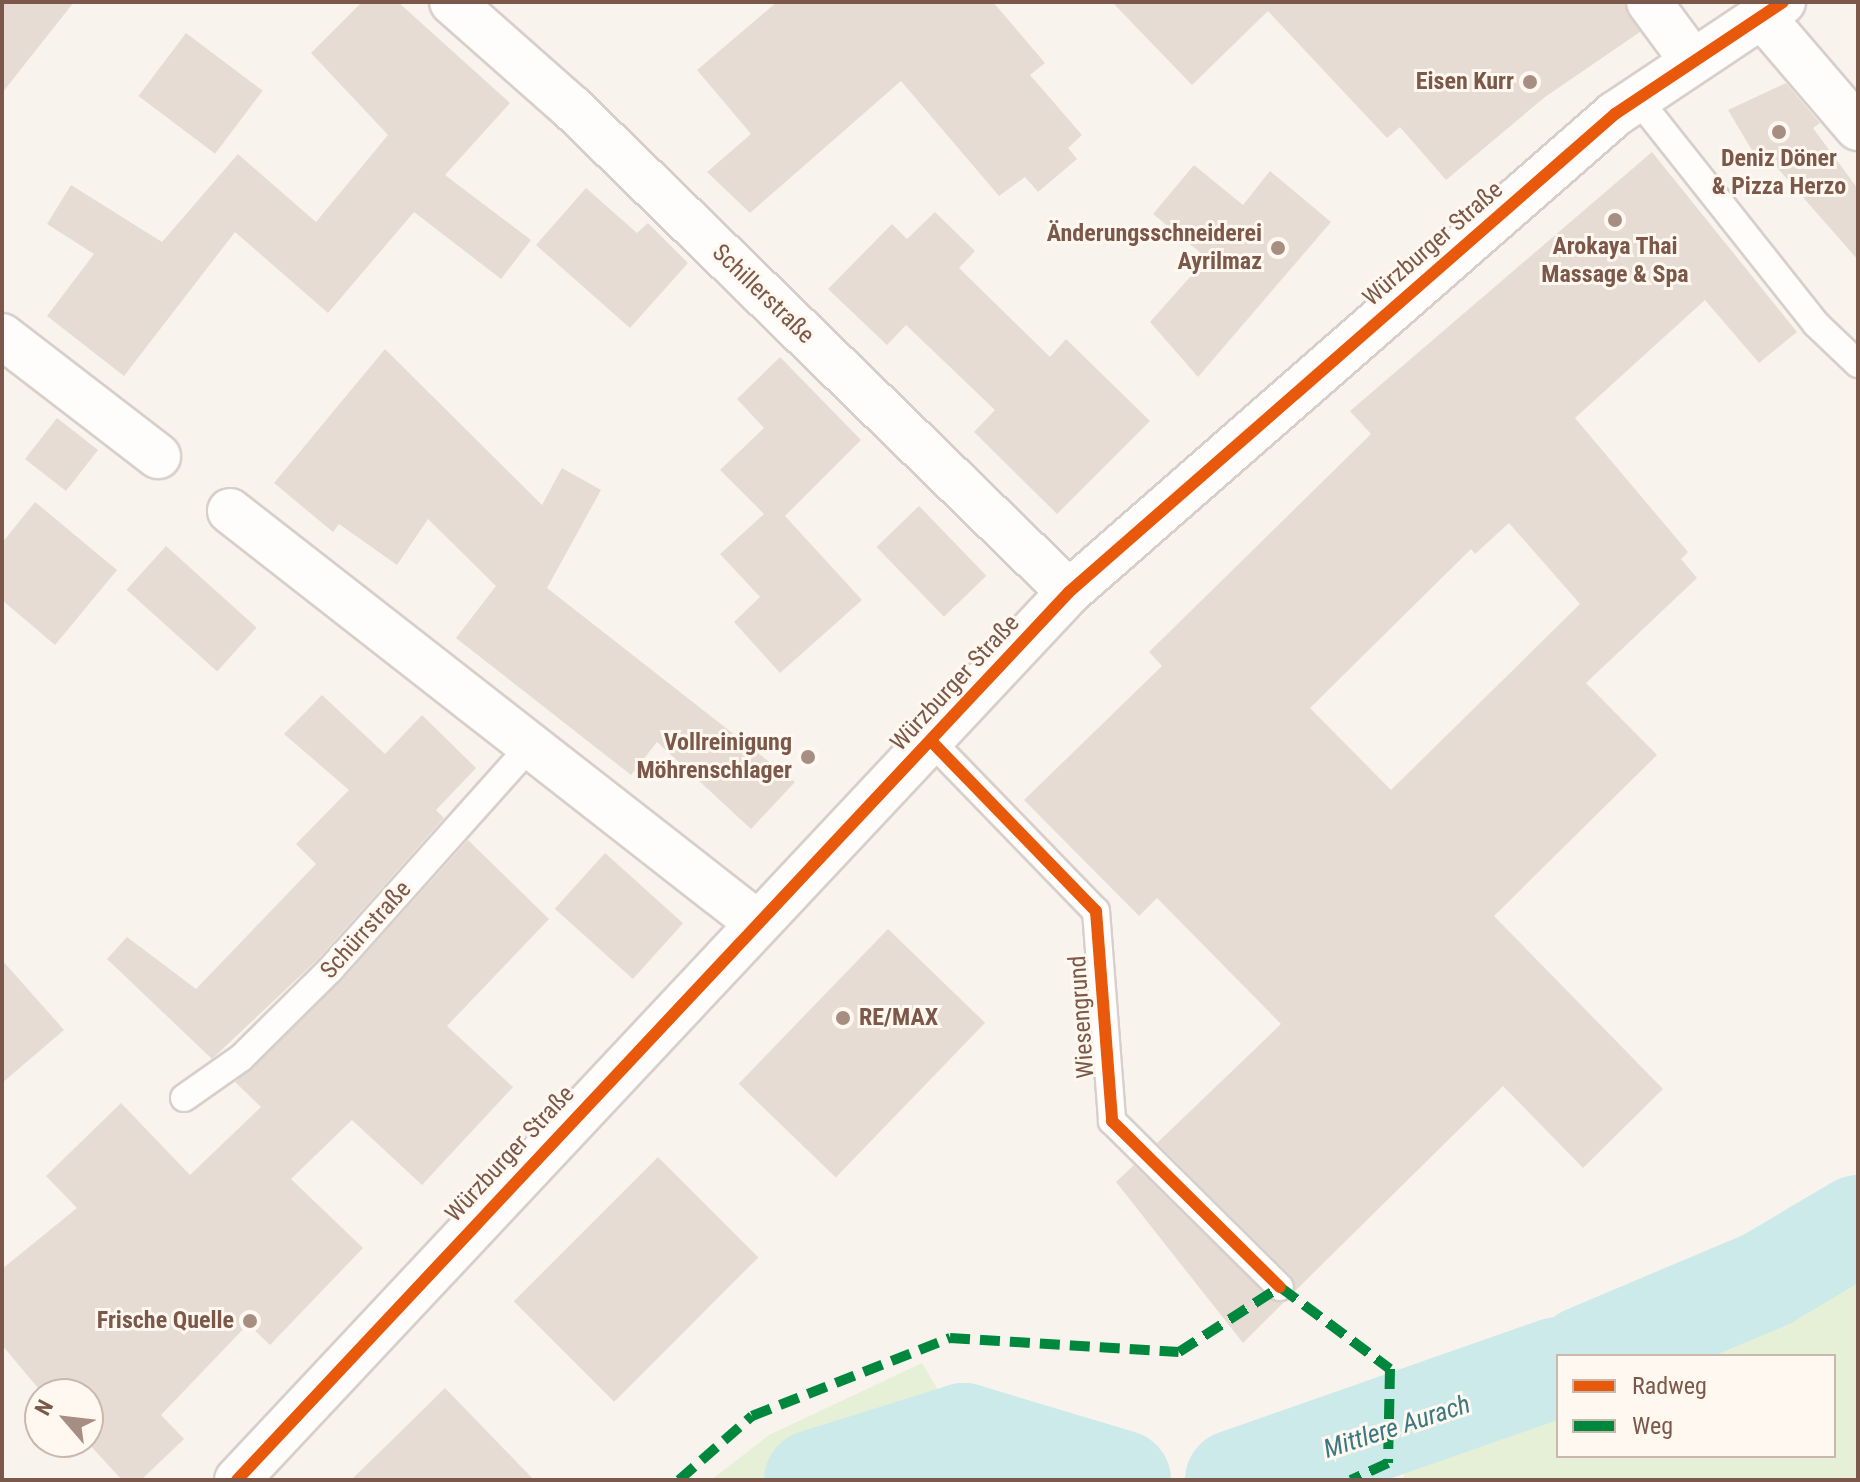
<!DOCTYPE html>
<meta charset="utf-8">
<style>
body{margin:0}
#map{position:relative;width:1860px;height:1482px;overflow:hidden;background:#f9f3ed;font-family:"Roboto Condensed",sans-serif}
div>[style]{position:absolute}
[style*='--x']{left:calc(var(--x)*1px);top:calc(var(--y)*1px);width:calc(var(--w)*1px);rotate:calc(var(--a)*1deg)}
.green>*{inset:0;background:#e6f0d6}
.river>*{height:100px;margin:-50px;padding:0 50px;transform-origin:50px;border-radius:50px;background:#cdeaeb}
.building>*{inset:0;background:#e6dcd4;transform-origin:0 0}
.roads{filter:drop-shadow(2px 0 #d8cfca) drop-shadow(-2px 0 #d8cfca) drop-shadow(0 2px #d8cfca) drop-shadow(0 -2px #d8cfca)}
.lane>*{height:26px;margin:-13px;padding:0 13px;transform-origin:13px;border-radius:13px;background:#fefdfc}
.street>*{height:44px;margin:-22px;padding:0 22px;transform-origin:22px;border-radius:22px;background:#fefdfc}
.quiet>*{height:10px;margin-top:-5px;transform-origin:0;background:repeating-linear-gradient(90deg,#00873e 0 20px,transparent 0 30px)}
.cycleway>*{height:12px;margin:-6px;padding:0 6px;transform-origin:6px;border-radius:6px;background:#e8590c}
.dots>*{width:22px;height:22px;translate:-50% -50%;box-sizing:border-box;border:4px solid #fff8f0;border-radius:50%}
span{translate:-50% -50%;white-space:nowrap;text-align:center;line-height:1.15;-webkit-text-stroke:6px #fff8f0;paint-order:stroke}
.poi-label{font-size:24px;color:#7b5849;font-weight:700}
.right{translate:-100% -50%;text-align:right}
.left{translate:0 -50%;text-align:left}
.street-label{font-size:24px;color:#7b5849}
.water-label{font-size:26px;color:#3a7982;font-style:italic}
.frame{position:absolute;inset:0;border:4px solid #7b5849;pointer-events:none}
.legend{position:absolute;left:1556px;top:1354px;width:280px;height:104px;box-sizing:border-box;background:#fff8f0;border:2px solid #cab8ad;margin:0;padding:10px 14px;list-style:none;font-size:24px;color:#7b5849}
.legend li{display:flex;align-items:center;gap:16px;height:40px}
.legend b{width:40px;border:2px solid #cab8ad}
.north{position:absolute;left:24px;top:1378px;width:80px;height:80px;box-sizing:border-box;background:#fff8f0;border:2px solid #cab8ad;border-radius:50%;rotate:298deg;font-size:22px;font-weight:700;line-height:32px;text-align:center;color:#7b5849}
.north::after{content:'';display:block;margin:auto;width:28px;height:36px;background:#a78e82;clip-path:polygon(50% 0,100% 100%,50% 72%,0 100%)}
</style>
<div id="map">
<div class="green">
<div style="clip-path:polygon(1858px 1225px,1858px 1480px,1403px 1480px,1413px 1423px,1558px 1367px,1558px 1456px,1834px 1456px,1834px 1356px,1585px 1356px,1767px 1279px)"></div>
<div style="clip-path:polygon(922px 1363px,992px 1480px,711px 1480px,769px 1435px)"></div>
</div>
<div class="river">
<div style="--x:1585;--y:1356;--w:198;--a:-22.9"></div>
<div style="--x:1767;--y:1279;--w:106;--a:-30.7"></div>
<div style="--x:964;--y:1433;--w:164;--a:16.7"></div>
<div style="--x:814;--y:1480;--w:157;--a:-17.4"></div>
<div style="--x:964;--y:1433;--w:52;--a:63.9"></div>
<div style="--x:1235;--y:1480;--w:342;--a:-19.3"></div>
</div>
<div class="building">
<div style="clip-path:polygon(2px 2px,74px 2px,2px 93px)"></div>
<div style="clip-path:polygon(362px 2px,398px 2px,510px 103px,445px 175px,531px 240px,501px 279px,414px 212px,328px 313px,235px 232px,124px 376px,47px 316px,94px 254px,47px 224px,71px 185px,162px 242px,238px 154px,316px 222px,388px 135px,311px 53px)"></div>
<div style="clip-path:polygon(777px 2px,993px 2px,1045px 63px,1030px 75px,1082px 135px,1068px 148px,1077px 159px,1038px 192px,1025px 177px,999px 196px,901px 81px,750px 213px,707px 172px,751px 134px,697px 70px)"></div>
<div style="clip-path:polygon(1112px 2px,1624px 2px,1640px 32px,1545px 97px,1446px 180px,1400px 127px,1387px 138px,1268px 11px,1192px 85px)"></div>
<div style="left:186px;top:33px;width:96px;height:79px;rotate:37deg"></div>
<div style="clip-path:polygon(1786px 83px,1820px 123px,1813px 128px,1858px 189px,1858px 260px,1765px 154px,1756px 157px,1728px 110px)"></div>
<div style="clip-path:polygon(evenodd,1652px 152px,1797px 332px,1759px 363px,1705px 300px,1575px 418px,1688px 552px,1681px 559px,1697px 578px,1586px 683px,1657px 755px,1494px 916px,1663px 1089px,1583px 1168px,1503px 1086px,1295px 1291px,1291px 1276px,1157px 1143px,1281px 1024px,1157px 898px,1139px 916px,1024px 800px,1162px 666px,1149px 652px,1371px 434px,1350px 411px,1652px 152px,1509px 523px,1580px 604px,1391px 790px,1310px 708px,1471px 549px,1475px 554px,1509px 523px)"></div>
<div style="clip-path:polygon(1194px 165px,1243px 205px,1270px 171px,1331px 222px,1198px 377px,1150px 322px,1207px 258px,1153px 214px)"></div>
<div style="clip-path:polygon(586px 188px,637px 233px,648px 223px,688px 263px,630px 328px,536px 245px)"></div>
<div style="clip-path:polygon(935px 212px,975px 251px,959px 268px,1050px 357px,1066px 339px,1150px 421px,1057px 514px,974px 432px,995px 410px,906px 325px,887px 345px,828px 289px,892px 224px,907px 239px)"></div>
<div style="clip-path:polygon(385px 349px,542px 505px,562px 468px,601px 490px,547px 588px,795px 782px,751px 829px,657px 742px,631px 775px,456px 638px,496px 586px,428px 519px,397px 565px,339px 524px,333px 532px,274px 483px)"></div>
<div style="clip-path:polygon(780px 357px,861px 440px,785px 516px,862px 600px,780px 673px,734px 622px,760px 597px,720px 554px,764px 514px,720px 470px,764px 428px,737px 399px)"></div>
<div style="left:57px;top:418px;width:52px;height:52px;rotate:38deg"></div>
<div style="clip-path:polygon(35px 502px,117px 570px,55px 645px,2px 600px,2px 543px)"></div>
<div style="left:919px;top:506px;width:97px;height:59px;rotate:46deg"></div>
<div style="left:166px;top:546px;width:122px;height:59px;rotate:42deg"></div>
<div style="clip-path:polygon(322px 695px,385px 754px,422px 715px,476px 768px,436px 810px,444px 818px,318px 959px,212px 1059px,107px 959px,127px 937px,196px 989px,316px 864px,296px 844px,349px 790px,284px 734px)"></div>
<div style="clip-path:polygon(468px 840px,549px 919px,447px 1026px,513px 1087px,422px 1185px,352px 1120px,291px 1179px,363px 1248px,270px 1345px,248px 1324px,161px 1415px,184px 1439px,141px 1480px,122px 1480px,87px 1442px,88px 1394px,43px 1394px,2px 1345px,2px 1269px,77px 1208px,46px 1176px,121px 1103px,190px 1175px,261px 1107px,235px 1082px,341px 981px)"></div>
<div style="left:605px;top:853px;width:105px;height:75px;rotate:42deg"></div>
<div style="left:888px;top:929px;width:135px;height:215px;rotate:44deg"></div>
<div style="clip-path:polygon(2px 960px,64px 1030px,2px 1083px)"></div>
<div style="left:658px;top:1157px;width:142px;height:204px;rotate:45deg"></div>
<div style="clip-path:polygon(1134px 1165px,1269px 1298px,1284px 1302px,1243px 1343px,1116px 1182px)"></div>
<div style="clip-path:polygon(445px 1388px,534px 1480px,351px 1480px,389px 1443px)"></div>
</div>
<div class="roads">
<div class="lane">
<div style="--x:1637;--y:98;--w:288;--a:51.6"></div>
<div style="--x:1816;--y:324;--w:58;--a:43.6"></div>
<div style="--x:932;--y:742;--w:235;--a:45.9"></div>
<div style="--x:1096;--y:911;--w:211;--a:85.6"></div>
<div style="--x:1112;--y:1121;--w:236;--a:44.7"></div>
<div style="--x:184;--y:1098;--w:70;--a:-35.1"></div>
<div style="--x:241;--y:1058;--w:125;--a:-44.7"></div>
<div style="--x:330;--y:970;--w:303;--a:-48.2"></div>
</div>
<div class="street">
<div style="--x:452;--y:2;--w:160;--a:41.5"></div>
<div style="--x:572;--y:108;--w:694;--a:44.24"></div>
<div style="--x:1649;--y:2;--w:71;--a:53.6"></div>
<div style="--x:1761;--y:15;--w:149;--a:49.4"></div>
<div style="--x:2;--y:336;--w:197;--a:37.6"></div>
<div style="--x:230;--y:511;--w:668;--a:38"></div>
<div style="--x:237;--y:1480;--w:1217;--a:-46.86"></div>
<div style="--x:1069;--y:592;--w:726;--a:-41.2"></div>
<div style="--x:1615;--y:114;--w:202;--a:-33.7"></div>
</div>
</div>
<div class="quiet">
<div style="--x:679;--y:1480;--w:97;--a:-41.2"></div>
<div style="--x:752;--y:1416;--w:213;--a:-21.5"></div>
<div style="--x:950;--y:1338;--w:229;--a:3.5"></div>
<div style="--x:1179;--y:1352;--w:120;--a:-32.8"></div>
<div style="--x:1280;--y:1287;--w:137;--a:36.7"></div>
<div style="--x:1390;--y:1369;--w:94;--a:91.2"></div>
<div style="--x:1388;--y:1463;--w:41;--a:155.3"></div>
</div>
<div class="cycleway">
<div style="--x:932;--y:742;--w:235;--a:45.9"></div>
<div style="--x:1096;--y:911;--w:211;--a:85.6"></div>
<div style="--x:1112;--y:1121;--w:236;--a:44.7"></div>
<div style="--x:237;--y:1480;--w:1217;--a:-46.86"></div>
<div style="--x:1069;--y:592;--w:726;--a:-41.2"></div>
<div style="--x:1615;--y:114;--w:202;--a:-33.7"></div>
</div>
<div class="dots">
<div style="left:1530px;top:82px;background:#a78e82"></div>
<div style="left:1779px;top:132px;background:#a78e82"></div>
<div style="left:1615px;top:220px;background:#a78e82"></div>
<div style="left:1278px;top:248px;background:#a78e82"></div>
<div style="left:808px;top:757px;background:#a78e82"></div>
<div style="left:843px;top:1018px;background:#a78e82"></div>
<div style="left:250px;top:1321px;background:#a78e82"></div>
</div>
<div class="poi-label">
<span class="right" style="left:1514px;top:82px">Eisen Kurr</span>
<span style="left:1779px;top:173px">Deniz Döner<br>&amp; Pizza Herzo</span>
<span class="right" style="left:1262px;top:248px">Änderungsschneiderei<br>Ayrilmaz</span>
<span style="left:1615px;top:261px">Arokaya Thai<br>Massage &amp; Spa</span>
<span class="right" style="left:792px;top:757px">Vollreinigung<br>Möhrenschlager</span>
<span class="left" style="left:859px;top:1018px">RE/MAX</span>
<span class="right" style="left:234px;top:1321px">Frische Quelle</span>
</div>
<div class="street-label">
<span style="left:1433px;top:244px;rotate:-41deg">Würzburger Straße</span>
<span style="left:763px;top:294px;rotate:44deg">Schillerstraße</span>
<span style="left:955px;top:683px;rotate:-47deg">Würzburger Straße</span>
<span style="left:366px;top:930px;rotate:-48deg">Schürrstraße</span>
<span style="left:1082px;top:1017px;rotate:-94deg">Wiesengrund</span>
<span style="left:510px;top:1154px;rotate:-47deg">Würzburger Straße</span>
</div>
<div class="water-label">
<span style="left:1397px;top:1427px;rotate:-18deg">Mittlere Aurach</span>
</div>
<div class="frame"></div>
<ul class="legend">
<li><b style="height:10px;background:#e8590c"></b>Radweg</li>
<li><b style="height:10px;background:#00873e"></b>Weg</li>
</ul>
<div class="north">N</div>
</div>
